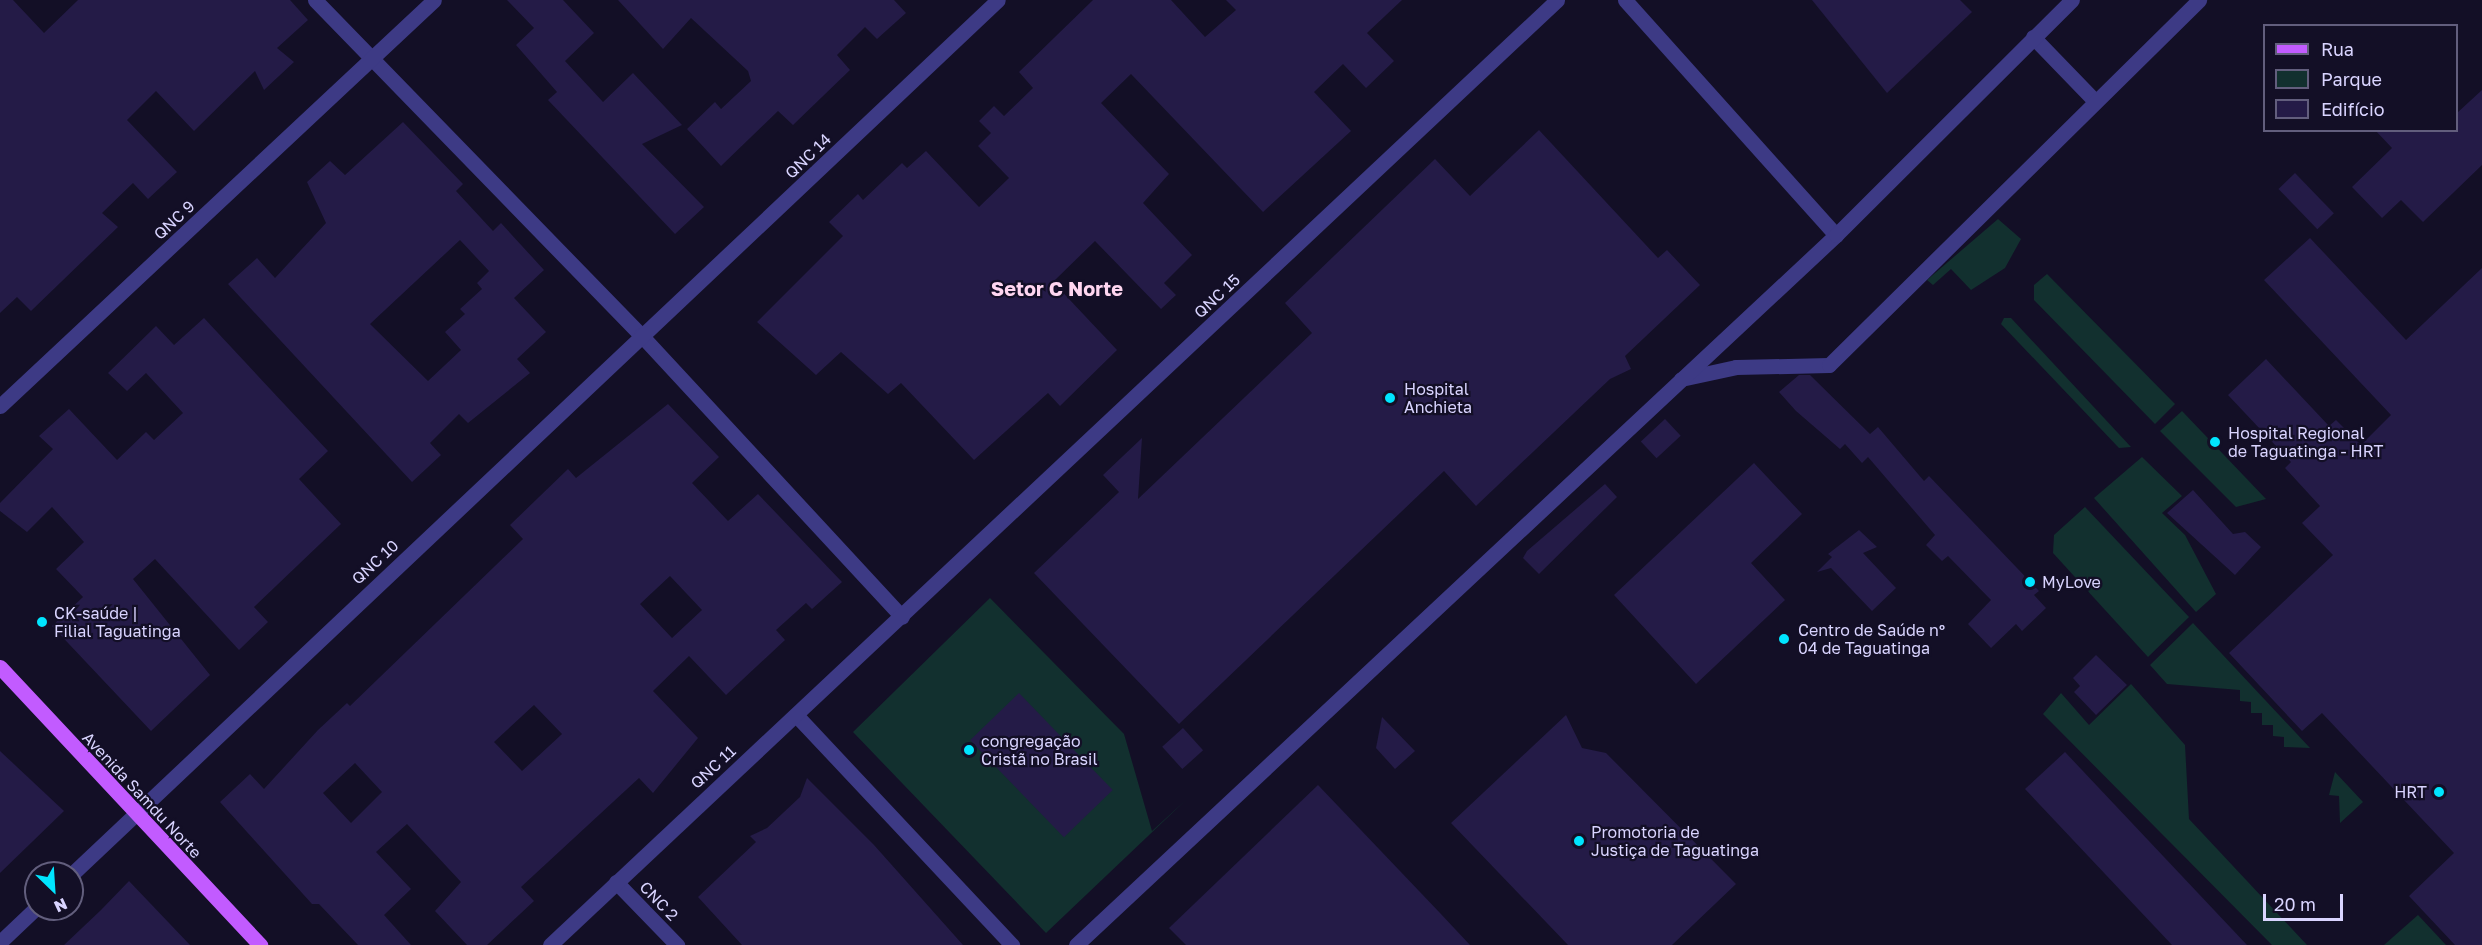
<!DOCTYPE html>
<meta charset="utf-8">
<style>
body{margin:0}
#map{position:relative;width:2482px;height:945px;overflow:hidden;background:#130f26;font-family:"Golos Text",sans-serif}
div>[style]{position:absolute}
[style*='--x']{left:calc(var(--x)*1px);top:calc(var(--y)*1px);width:calc(var(--w)*1px);rotate:calc(var(--a)*1deg)}
.green>*{inset:0;background:#12302f}
.building>*{inset:0;background:#241b47;transform-origin:0 0}
.minor>*{height:15px;margin:-7.5px;padding:0 7.5px;transform-origin:7.5px;border-radius:7.5px;background:#3d3a85}
.major>*{height:15px;margin:-7.5px;padding:0 7.5px;transform-origin:7.5px;border-radius:7.5px;background:#c25bff}
.dots>*{width:16px;height:16px;translate:-50% -50%;box-sizing:border-box;border:3px solid #130f26;border-radius:50%}
span{translate:-50% -50%;white-space:nowrap;text-align:center;line-height:1.15;-webkit-text-stroke:4.5px #130f26;paint-order:stroke}
.street-label{font-size:16px;color:#d9d4ff}
.poi-label{font-size:16px;color:#d9d4ff}
.left{translate:0 -50%;text-align:left}
.right{translate:-100% -50%;text-align:right}
.quarter-label{font-size:20px;color:#ffd6f0;font-weight:700}
.legend{position:absolute;left:2263px;top:24px;width:195px;height:108px;box-sizing:border-box;background:#130f26;border:2px solid #625e7d;margin:0;padding:8px 10px;list-style:none;font-size:18px;color:#d9d4ff}
.legend li{display:flex;align-items:center;gap:12px;height:30px}
.legend b{width:30px;border:2px solid #625e7d}
.north{position:absolute;left:24px;top:861px;width:60px;height:60px;box-sizing:border-box;background:#130f26;border:2px solid #625e7d;border-radius:50%;rotate:155deg;font-size:16px;font-weight:700;line-height:24px;text-align:center;color:#d9d4ff}
.north::after{content:'';display:block;margin:auto;width:21px;height:27px;background:#00e5ff;clip-path:polygon(50% 0,100% 100%,50% 72%,0 100%)}
.scale{position:absolute;left:2263px;top:894px;width:80px;height:27px;box-sizing:border-box;border:3px solid #d9d4ff;border-top:0;padding-left:8px;font-size:18px;line-height:21px;white-space:nowrap;color:#d9d4ff;-webkit-text-stroke:4px #130f26;paint-order:stroke}
</style>
<div id="map">
<div class="green">
<div style="clip-path:polygon(1998px 219px,2021px 239px,2005px 268px,1971px 290px,1951px 269px,1933px 285px,1927px 280px)"></div>
<div style="clip-path:polygon(2047px 274px,2175px 404px,2155px 424px,2034px 300px,2034px 285px)"></div>
<div style="clip-path:polygon(2004px 318px,2011px 318px,2131px 447px,2119px 448px,2001px 324px)"></div>
<div style="clip-path:polygon(2182px 411px,2266px 499px,2236px 507px,2160px 431px)"></div>
<div style="clip-path:polygon(2142px 457px,2182px 496px,2162px 513px,2185px 535px,2216px 594px,2196px 612px,2094px 498px)"></div>
<div style="clip-path:polygon(2085px 507px,2189px 617px,2148px 657px,2053px 553px,2054px 535px)"></div>
<div style="clip-path:polygon(990px 598px,1124px 734px,1152px 831px,1187px 799px,1046px 933px,853px 732px)"></div>
<div style="clip-path:polygon(2193px 623px,2310px 748px,2284px 747px,2284px 737px,2273px 736px,2273px 725px,2262px 725px,2262px 713px,2251px 713px,2251px 702px,2240px 701px,2240px 690px,2167px 684px,2150px 665px)"></div>
<div style="clip-path:polygon(2131px 684px,2185px 745px,2189px 819px,2307px 945px,2272px 945px,2043px 714px,2061px 693px,2089px 725px)"></div>
<div style="clip-path:polygon(2335px 772px,2363px 802px,2340px 823px,2339px 796px,2329px 795px)"></div>
<div style="clip-path:polygon(2418px 915px,2446px 945px,2384px 945px)"></div>
</div>
<div class="building">
<div style="clip-path:polygon(0 0,13px 0,44px 33px,78px 0,290px 0,308px 20px,277px 48px,294px 62px,264px 90px,255px 71px,194px 131px,156px 91px,127px 120px,177px 172px,148px 199px,133px 183px,102px 213px,118px 227px,31px 311px,17px 297px,0 313px)"></div>
<div style="clip-path:polygon(507px 0,563px 0,594px 33px,565px 61px,603px 102px,633px 73px,682px 125px,642px 144px,704px 207px,675px 234px,548px 100px,557px 92px,516px 45px,534px 28px)"></div>
<div style="clip-path:polygon(618px 0,894px 0,906px 13px,877px 39px,865px 27px,837px 55px,850px 70px,822px 97px,793px 125px,778px 111px,721px 166px,687px 129px,715px 102px,721px 109px,751px 81px,748px 71px,691px 18px,663px 49px)"></div>
<div style="clip-path:polygon(1093px 0,1171px 0,1205px 37px,1236px 10px,1226px 0,1402px 0,1367px 33px,1394px 61px,1366px 88px,1343px 64px,1314px 92px,1351px 131px,1263px 212px,1131px 74px,1101px 103px,1169px 174px,1143px 203px,1192px 255px,1164px 283px,1176px 295px,1161px 309px,1095px 241px,1053px 282px,1117px 350px,1060px 406px,1048px 393px,974px 460px,901px 383px,888px 394px,841px 352px,816px 375px,757px 322px,843px 236px,829px 222px,858px 194px,863px 200px,902px 163px,907px 168px,926px 151px,979px 207px,1009px 178px,978px 146px,991px 133px,979px 121px,994px 106px,1004px 116px,1033px 88px,1019px 72px)"></div>
<div style="clip-path:polygon(1812px 0,1960px 0,1972px 12px,1887px 93px)"></div>
<div style="clip-path:polygon(2482px 90px,2482px 165px,2423px 222px,2401px 200px,2382px 218px,2352px 187px,2392px 148px,2375px 130px,2457px 130px,2457px 113px)"></div>
<div style="clip-path:polygon(evenodd,403px 122px,463px 184px,456px 191px,493px 231px,501px 223px,544px 270px,514px 298px,546px 332px,517px 359px,530px 373px,468px 423px,459px 414px,430px 443px,441px 455px,412px 482px,228px 284px,257px 258px,275px 278px,326px 223px,307px 182px,330px 161px,345px 175px,403px 122px,460px 240px,489px 271px,477px 283px,482px 289px,460px 309px,465px 314px,445px 332px,461px 350px,428px 381px,370px 324px,460px 240px)"></div>
<div style="clip-path:polygon(1539px 130px,1658px 258px,1667px 250px,1700px 285px,1625px 356px,1631px 369px,1610px 379px,1476px 506px,1444px 471px,1179px 724px,1034px 573px,1119px 492px,1103px 475px,1142px 438px,1138px 499px,1312px 333px,1285px 303px,1435px 159px,1470px 196px)"></div>
<div style="left:2295px;top:173px;width:56px;height:23px;rotate:46deg"></div>
<div style="clip-path:polygon(2310px 238px,2406px 340px,2482px 268px,2482px 945px,2455px 945px,2409px 896px,2454px 853px,2322px 713px,2302px 731px,2229px 653px,2333px 555px,2302px 523px,2320px 506px,2285px 468px,2291px 462px,2228px 395px,2266px 359px,2329px 426px,2336px 420px,2361px 445px,2391px 415px,2264px 280px)"></div>
<div style="clip-path:polygon(204px 318px,328px 451px,299px 479px,341px 524px,254px 607px,268px 622px,239px 650px,155px 559px,133px 579px,210px 675px,151px 731px,52px 626px,83px 597px,56px 569px,84px 542px,52px 507px,27px 532px,0 511px,0 503px,53px 449px,39px 436px,69px 409px,117px 460px,146px 432px,154px 440px,183px 413px,146px 373px,127px 391px,108px 373px,156px 326px,174px 345px)"></div>
<div style="clip-path:polygon(1799px 375px,1810px 375px,1870px 434px,1878px 427px,1924px 481px,1929px 476px,2039px 591px,2034px 595px,2046px 608px,2022px 631px,2016px 624px,1991px 648px,1968px 624px,1991px 600px,1948px 556px,1942px 561px,1926px 545px,1935px 535px,1868px 457px,1862px 463px,1845px 444px,1840px 449px,1796px 411px,1779px 392px)"></div>
<div style="clip-path:polygon(evenodd,668px 404px,719px 457px,692px 483px,728px 521px,758px 494px,842px 582px,812px 609px,806px 603px,776px 630px,785px 640px,726px 695px,689px 656px,653px 691px,698px 738px,653px 793px,639px 778px,521px 887px,534px 901px,487px 945px,467px 945px,435px 911px,461px 882px,407px 824px,376px 852px,411px 889px,384px 915px,411px 945px,358px 945px,319px 904px,312px 904px,220px 802px,250px 774px,264px 789px,318px 730px,347px 703px,350px 706px,523px 539px,510px 525px,568px 469px,576px 478px,668px 404px,670px 576px,702px 610px,672px 638px,640px 604px,670px 576px,668px 404px,534px 705px,562px 734px,522px 771px,494px 742px,534px 705px,668px 404px,355px 763px,382px 792px,351px 823px,323px 793px,355px 763px)"></div>
<div style="left:1665px;top:419px;width:23px;height:33px;rotate:47deg"></div>
<div style="clip-path:polygon(1754px 463px,1802px 514px,1751px 563px,1785px 600px,1696px 684px,1614px 595px)"></div>
<div style="clip-path:polygon(1605px 484px,1617px 497px,1539px 574px,1523px 558px,1527px 551px)"></div>
<div style="clip-path:polygon(2193px 490px,2233px 534px,2245px 532px,2261px 547px,2235px 575px,2167px 513px)"></div>
<div style="clip-path:polygon(1859px 530px,1877px 547px,1863px 553px,1896px 588px,1872px 611px,1831px 568px,1817px 572px,1832px 557px,1828px 554px)"></div>
<div style="clip-path:polygon(2096px 655px,2127px 685px,2096px 715px,2074px 692px,2080px 686px,2073px 678px)"></div>
<div style="left:1019px;top:693px;width:135px;height:68px;rotate:46deg"></div>
<div style="clip-path:polygon(1566px 715px,1582px 748px,1606px 753px,1736px 884px,1672px 945px,1568px 945px,1451px 823px)"></div>
<div style="clip-path:polygon(1382px 717px,1415px 751px,1395px 769px,1376px 748px)"></div>
<div style="left:1183px;top:728px;width:30px;height:28px;rotate:48deg"></div>
<div style="clip-path:polygon(0 751px,64px 811px,0 873px)"></div>
<div style="clip-path:polygon(2065px 752px,2247px 945px,2172px 945px,2025px 789px)"></div>
<div style="clip-path:polygon(807px 778px,874px 845px,963px 945px,742px 945px,698px 897px,756px 842px,750px 836px,767px 828px,800px 797px)"></div>
<div style="clip-path:polygon(1318px 785px,1440px 913px,1470px 945px,1186px 945px,1169px 928px)"></div>
<div style="clip-path:polygon(129px 881px,190px 945px,64px 945px,101px 910px)"></div>
</div>
<div class="minor">
<div style="--x:315;--y:0;--w:467;--a:45.8"></div>
<div style="--x:641;--y:335;--w:384;--a:47.2"></div>
<div style="--x:1625;--y:0;--w:316;--a:48.1"></div>
<div style="--x:2033;--y:37;--w:89;--a:45.9"></div>
<div style="--x:1681;--y:379;--w:56;--a:-12.3"></div>
<div style="--x:1736;--y:367;--w:93;--a:-1.2"></div>
<div style="--x:1829;--y:365;--w:520;--a:-44.61"></div>
<div style="--x:0;--y:406;--w:594;--a:-43.09"></div>
<div style="--x:796;--y:715;--w:316;--a:46.8"></div>
<div style="--x:72;--y:874;--w:1273;--a:-43.35"></div>
<div style="--x:616;--y:882;--w:88;--a:45.9"></div>
<div style="--x:0;--y:942;--w:50;--a:-43.4"></div>
<div style="--x:550;--y:945;--w:1381;--a:-43.18"></div>
<div style="--x:1076;--y:945;--w:1040;--a:-43.05"></div>
<div style="--x:1836;--y:235;--w:333;--a:-44.9"></div>
</div>
<div class="major">
<div style="--x:0;--y:667;--w:381;--a:46.9"></div>
</div>
<div class="dots">
<div style="left:1390px;top:398px;background:#00e5ff"></div>
<div style="left:2215px;top:442px;background:#00e5ff"></div>
<div style="left:2030px;top:582px;background:#00e5ff"></div>
<div style="left:42px;top:622px;background:#00e5ff"></div>
<div style="left:1784px;top:639px;background:#00e5ff"></div>
<div style="left:969px;top:750px;background:#00e5ff"></div>
<div style="left:2439px;top:792px;background:#00e5ff"></div>
<div style="left:1579px;top:841px;background:#00e5ff"></div>
</div>
<div class="street-label">
<span style="left:808px;top:156px;rotate:-44deg">QNC 14</span>
<span style="left:174px;top:220px;rotate:-43deg">QNC 9</span>
<span style="left:1217px;top:296px;rotate:-43deg">QNC 15</span>
<span style="left:375px;top:562px;rotate:-43deg">QNC 10</span>
<span style="left:713px;top:767px;rotate:-43deg">QNC 11</span>
<span style="left:142px;top:795px;rotate:47deg">Avenida Samdu Norte</span>
<span style="left:659px;top:901px;rotate:46deg">CNC 2</span>
</div>
<div class="poi-label">
<span class="left" style="left:1404px;top:398px">Hospital<br>Anchieta</span>
<span class="left" style="left:2228px;top:442px">Hospital Regional<br>de Taguatinga - HRT</span>
<span class="left" style="left:2042px;top:582px">MyLove</span>
<span class="left" style="left:54px;top:622px">CK-saúde |<br>Filial Taguatinga</span>
<span class="left" style="left:1798px;top:639px">Centro de Saúde nº<br>04 de Taguatinga</span>
<span class="left" style="left:981px;top:750px">congregação<br>Cristã no Brasil</span>
<span class="right" style="left:2427px;top:792px">HRT</span>
<span class="left" style="left:1591px;top:841px">Promotoria de<br>Justiça de Taguatinga</span>
</div>
<div class="quarter-label">
<span style="left:1057px;top:288px">Setor C Norte</span>
</div>
<ul class="legend">
<li><b style="height:8px;background:#c25bff"></b>Rua</li>
<li><b style="height:16px;background:#12302f"></b>Parque</li>
<li><b style="height:16px;background:#241b47"></b>Edifício</li>
</ul>
<div class="north">N</div>
<div class="scale">20 m</div>
</div>
